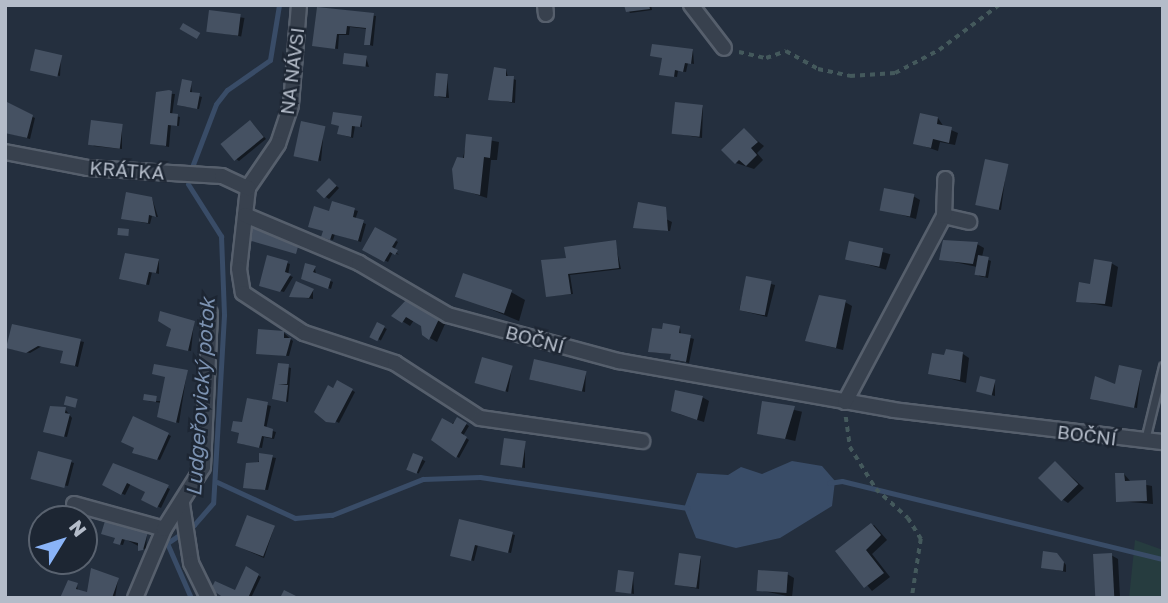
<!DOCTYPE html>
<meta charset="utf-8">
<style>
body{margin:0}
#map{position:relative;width:1168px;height:603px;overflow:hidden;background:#242f3e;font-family:"Golos Text",sans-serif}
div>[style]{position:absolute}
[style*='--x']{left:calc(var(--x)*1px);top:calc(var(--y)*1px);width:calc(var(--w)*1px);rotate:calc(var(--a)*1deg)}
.green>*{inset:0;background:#263c3f}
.water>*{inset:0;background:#394c67}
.shadow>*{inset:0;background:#0007;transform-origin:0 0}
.stream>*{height:5px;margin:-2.5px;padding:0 2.5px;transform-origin:2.5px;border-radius:2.5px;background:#394c67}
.building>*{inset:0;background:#455162;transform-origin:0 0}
.path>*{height:3.5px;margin-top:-1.75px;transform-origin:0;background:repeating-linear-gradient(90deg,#44595c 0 5px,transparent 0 10px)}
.roads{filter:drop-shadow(2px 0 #565f6c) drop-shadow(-2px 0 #565f6c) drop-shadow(0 2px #565f6c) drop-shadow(0 -2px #565f6c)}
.service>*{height:7px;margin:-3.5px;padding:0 3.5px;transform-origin:3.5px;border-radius:3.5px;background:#38414e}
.minor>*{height:14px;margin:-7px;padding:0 7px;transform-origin:7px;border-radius:7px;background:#38414e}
span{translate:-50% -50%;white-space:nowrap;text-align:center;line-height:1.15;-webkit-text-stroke:5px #1d2633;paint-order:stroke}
.street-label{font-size:19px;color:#b4bcc9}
.water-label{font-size:21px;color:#7c92b1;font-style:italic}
.frame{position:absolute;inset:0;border:7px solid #b4bcc9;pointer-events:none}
.north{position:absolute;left:28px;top:505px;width:70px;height:70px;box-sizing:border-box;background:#1d2633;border:2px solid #59626f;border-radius:50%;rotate:52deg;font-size:19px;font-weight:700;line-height:28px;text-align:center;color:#b4bcc9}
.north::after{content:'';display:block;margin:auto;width:24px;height:32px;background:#8ab4f8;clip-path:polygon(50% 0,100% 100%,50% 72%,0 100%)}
</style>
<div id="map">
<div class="green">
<div style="clip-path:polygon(1135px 540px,1163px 550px,1163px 598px,1129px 598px)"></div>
</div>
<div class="water">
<div style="clip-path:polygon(792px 461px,822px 466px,835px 481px,832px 506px,780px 538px,736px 548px,696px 538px,684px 508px,697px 473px,728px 475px,741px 467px,762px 474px)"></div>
</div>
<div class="shadow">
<div style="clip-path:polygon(625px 5px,651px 5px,652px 10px,630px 13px)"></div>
<div style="clip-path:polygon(318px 9px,376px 16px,373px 46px,366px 44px,368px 29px,350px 27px,349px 35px,339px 35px,338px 49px,314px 45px)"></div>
<div style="left:211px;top:12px;width:34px;height:19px;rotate:10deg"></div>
<div style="clip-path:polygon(693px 51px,694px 64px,688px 63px,686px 72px,678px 71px,677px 77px,664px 75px,664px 58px,652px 55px)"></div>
<div style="clip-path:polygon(61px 57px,60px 76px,32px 70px)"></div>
<div style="clip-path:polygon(366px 57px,369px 67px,345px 63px)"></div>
<div style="clip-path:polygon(506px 70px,508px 77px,516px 80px,515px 103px,490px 99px)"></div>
<div style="clip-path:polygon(447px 76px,449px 98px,439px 97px,436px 95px)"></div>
<div style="clip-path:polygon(191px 83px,192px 94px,202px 97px,199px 109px,182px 106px)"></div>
<div style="clip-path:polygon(158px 93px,175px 94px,172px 115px,180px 117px,179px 126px,171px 125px,169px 147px,151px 143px)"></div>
<div style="clip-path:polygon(5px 104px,35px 118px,30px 139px,5px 132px)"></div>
<div style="clip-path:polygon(703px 107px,702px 138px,673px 133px)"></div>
<div style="clip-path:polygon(921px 115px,938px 118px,944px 127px,958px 133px,955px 145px,940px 142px,938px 151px,915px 143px)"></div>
<div style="clip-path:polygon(361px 117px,362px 127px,355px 126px,353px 138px,339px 134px)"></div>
<div style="clip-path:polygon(253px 124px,266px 139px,239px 161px,236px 159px)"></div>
<div style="clip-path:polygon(122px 126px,122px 149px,93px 146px)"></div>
<div style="clip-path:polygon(324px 128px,321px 161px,297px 156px)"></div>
<div style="clip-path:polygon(744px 130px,764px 146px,757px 153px,763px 160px,754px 169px,736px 163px)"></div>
<div style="clip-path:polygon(468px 136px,499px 142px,497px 160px,491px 160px,487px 198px,456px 188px)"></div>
<div style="clip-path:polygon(1007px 165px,1001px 210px,978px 205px)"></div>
<div style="clip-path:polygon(332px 182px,339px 188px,329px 199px,326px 197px)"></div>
<div style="clip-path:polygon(913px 196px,920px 200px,916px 219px,881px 209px)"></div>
<div style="clip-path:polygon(152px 198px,158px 217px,152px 216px,150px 224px,126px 219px)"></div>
<div style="clip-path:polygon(333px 204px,358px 211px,355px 220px,366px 224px,361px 242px,335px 234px,333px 240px,326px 238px)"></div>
<div style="clip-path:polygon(665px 209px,666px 219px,672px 222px,670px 231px,635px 227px)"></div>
<div style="clip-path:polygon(375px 229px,398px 242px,394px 250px,399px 255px,393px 252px,388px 262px,364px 249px)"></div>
<div style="clip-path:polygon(615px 242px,621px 269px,570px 275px,573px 294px,547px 296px,568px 259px)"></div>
<div style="left:851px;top:243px;width:41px;height:16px;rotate:16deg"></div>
<div style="clip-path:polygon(977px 244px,984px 248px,982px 257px,991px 261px,988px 278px,979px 276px,977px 267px,941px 259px)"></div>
<div style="clip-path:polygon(126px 255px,159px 261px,159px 274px,152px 272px,149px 285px,124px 280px)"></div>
<div style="clip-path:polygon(269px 257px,290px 264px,288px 275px,293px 277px,284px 292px,264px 287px)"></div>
<div style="clip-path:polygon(1111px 263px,1118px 267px,1112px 307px,1078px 301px)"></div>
<div style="clip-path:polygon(315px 268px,316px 275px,333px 282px,331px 289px,306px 280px)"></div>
<div style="left:747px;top:278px;width:29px;height:33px;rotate:14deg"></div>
<div style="clip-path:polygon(313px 290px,313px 299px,292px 296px)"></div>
<div style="clip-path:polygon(511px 292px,525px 300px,519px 321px,461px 297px)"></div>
<div style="clip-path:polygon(408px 301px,445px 324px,437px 342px,423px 334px,422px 325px,414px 320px,410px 326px,394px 316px)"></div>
<div style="clip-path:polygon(845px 302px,852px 306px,843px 350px,807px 341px,812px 318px)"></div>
<div style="clip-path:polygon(194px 322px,191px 351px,171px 347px,173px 328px)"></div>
<div style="left:377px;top:324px;width:11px;height:13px;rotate:27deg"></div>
<div style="clip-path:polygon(14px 326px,84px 342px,78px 367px,65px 363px,64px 351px,42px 346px,30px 353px,11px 349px)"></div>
<div style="clip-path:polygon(680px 328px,681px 335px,694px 339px,689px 363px,675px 360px,673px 354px,650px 352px)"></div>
<div style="clip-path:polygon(284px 333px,293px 341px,289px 356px,258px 353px)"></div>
<div style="clip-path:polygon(963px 354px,969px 358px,966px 383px,930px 373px,946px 357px)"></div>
<div style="clip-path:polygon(279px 365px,291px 368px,288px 402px,274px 398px)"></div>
<div style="clip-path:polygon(512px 367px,508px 392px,479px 383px)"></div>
<div style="clip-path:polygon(187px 372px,179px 423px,162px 418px,162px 403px,148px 401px,162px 401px)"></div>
<div style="clip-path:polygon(586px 372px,585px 392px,532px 380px)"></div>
<div style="clip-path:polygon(1141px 372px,1137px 408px,1095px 400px,1117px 387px)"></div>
<div style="clip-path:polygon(995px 381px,995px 396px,981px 392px)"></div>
<div style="clip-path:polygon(337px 382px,355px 392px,339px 423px,317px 411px)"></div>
<div style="clip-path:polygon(702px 397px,709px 401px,704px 422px,679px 414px)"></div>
<div style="clip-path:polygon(248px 400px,271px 406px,266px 429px,276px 432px,274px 439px,264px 437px,262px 448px,242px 444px)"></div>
<div style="left:764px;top:403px;width:39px;height:30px;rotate:13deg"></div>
<div style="clip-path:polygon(65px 409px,72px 418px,67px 437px,48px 433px)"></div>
<div style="clip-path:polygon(134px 418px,171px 436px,160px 460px,136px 454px)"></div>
<div style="clip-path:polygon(458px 419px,469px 426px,463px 436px,469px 440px,459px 458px,433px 439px)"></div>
<div style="clip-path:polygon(525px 443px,525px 468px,505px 465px)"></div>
<div style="clip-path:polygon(40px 453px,74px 463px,68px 486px,36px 480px)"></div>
<div style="clip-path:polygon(261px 455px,276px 458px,268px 490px,248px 488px)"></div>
<div style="left:414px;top:455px;width:13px;height:14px;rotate:29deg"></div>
<div style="clip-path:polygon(1056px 463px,1084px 488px,1068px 503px,1062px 499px)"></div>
<div style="clip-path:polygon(114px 465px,170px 489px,161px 508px,143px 499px,147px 491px,131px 483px,125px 495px,104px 485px)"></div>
<div style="clip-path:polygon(1124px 474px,1131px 482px,1152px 486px,1153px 504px,1118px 501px)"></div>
<div style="clip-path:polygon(461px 521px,515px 535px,511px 553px,478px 545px,474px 561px,455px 556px)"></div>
<div style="clip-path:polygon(874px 525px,887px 540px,872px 554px,890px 577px,872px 591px,838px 551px)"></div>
<div style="clip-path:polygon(274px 528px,264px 558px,235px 545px)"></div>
<div style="clip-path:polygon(147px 533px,146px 550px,125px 539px,123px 545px,118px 544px,117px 538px)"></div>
<div style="clip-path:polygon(1057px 554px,1066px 565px,1066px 572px,1042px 567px)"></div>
<div style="clip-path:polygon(1111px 555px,1118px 559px,1120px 598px,1097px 598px)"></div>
<div style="clip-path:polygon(701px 558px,699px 589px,675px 584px)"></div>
<div style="clip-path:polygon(247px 569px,261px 577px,251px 598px,227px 598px,236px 593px)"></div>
<div style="clip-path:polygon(633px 574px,634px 594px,617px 591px)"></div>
<div style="clip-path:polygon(787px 574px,794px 578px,792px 597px,758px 590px)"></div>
<div style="clip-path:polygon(118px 580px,115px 598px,63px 598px,77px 585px,78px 592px,89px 595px)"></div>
</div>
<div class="stream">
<div style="--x:192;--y:167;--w:67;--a:-69.1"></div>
<div style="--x:216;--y:104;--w:18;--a:-52"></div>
<div style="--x:227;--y:90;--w:52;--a:-34.9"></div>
<div style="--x:270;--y:60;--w:56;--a:-80.7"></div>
<div style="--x:188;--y:184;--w:62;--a:57.6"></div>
<div style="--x:221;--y:236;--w:79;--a:87.8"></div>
<div style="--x:224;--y:315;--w:188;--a:93.3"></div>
<div style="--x:213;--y:503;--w:29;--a:131"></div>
<div style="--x:194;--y:525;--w:32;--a:146"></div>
<div style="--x:167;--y:543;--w:60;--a:66.4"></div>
<div style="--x:217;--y:482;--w:86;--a:24.8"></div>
<div style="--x:295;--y:518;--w:37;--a:-5"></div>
<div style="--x:332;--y:515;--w:98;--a:-21.6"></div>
<div style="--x:423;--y:479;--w:57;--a:-2"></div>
<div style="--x:480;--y:477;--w:210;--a:8.5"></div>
<div style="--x:829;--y:483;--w:13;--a:-9"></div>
<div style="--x:842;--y:481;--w:330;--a:13.7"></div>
</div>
<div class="building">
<div style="clip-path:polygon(624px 5px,649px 5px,650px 9px,626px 12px)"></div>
<div style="clip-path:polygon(317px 7px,374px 13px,370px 45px,364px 45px,366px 28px,347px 26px,346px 34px,337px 34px,335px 49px,312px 46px)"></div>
<div style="left:209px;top:10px;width:32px;height:22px;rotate:7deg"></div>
<div style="left:183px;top:23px;width:20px;height:7px;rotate:30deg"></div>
<div style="clip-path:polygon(652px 44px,693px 49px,691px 64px,685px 63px,683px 72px,675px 70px,674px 77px,659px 75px,662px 58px,650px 56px)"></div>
<div style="left:35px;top:49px;width:28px;height:22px;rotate:13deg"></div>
<div style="left:344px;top:53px;width:23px;height:11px;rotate:7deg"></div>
<div style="clip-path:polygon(494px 67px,506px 69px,506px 76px,514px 76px,512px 102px,488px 100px)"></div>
<div style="left:436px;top:73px;width:12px;height:23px;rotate:5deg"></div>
<div style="clip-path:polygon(182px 79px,192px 81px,190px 92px,200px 93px,197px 109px,177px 105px)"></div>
<div style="clip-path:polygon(169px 90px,172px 91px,170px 113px,178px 114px,177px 126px,168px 125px,166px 146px,150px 144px,156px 92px)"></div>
<div style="clip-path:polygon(5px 101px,33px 115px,27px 138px,5px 133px)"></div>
<div style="left:675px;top:102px;width:28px;height:32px;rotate:6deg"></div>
<div style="clip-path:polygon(333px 112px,362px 116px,360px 127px,352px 126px,351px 137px,337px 134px,339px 126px,331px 124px)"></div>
<div style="clip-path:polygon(920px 113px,938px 117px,937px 124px,952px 127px,949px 143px,933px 139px,931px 148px,913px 144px)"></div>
<div style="left:91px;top:120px;width:32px;height:25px;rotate:7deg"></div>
<div style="left:250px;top:120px;width:22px;height:38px;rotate:51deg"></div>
<div style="left:301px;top:121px;width:25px;height:36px;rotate:12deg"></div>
<div style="clip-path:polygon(744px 128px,758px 142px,751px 148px,757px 155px,746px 166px,739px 160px,735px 164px,721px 150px)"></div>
<div style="clip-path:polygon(466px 134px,492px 137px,490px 158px,484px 157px,480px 195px,454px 189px,452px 169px,457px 157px,464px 158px)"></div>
<div style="left:985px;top:159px;width:24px;height:47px;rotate:12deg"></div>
<div style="left:329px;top:178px;width:11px;height:18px;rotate:45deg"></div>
<div style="left:884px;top:188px;width:31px;height:23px;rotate:11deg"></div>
<div style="clip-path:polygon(126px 192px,152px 197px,156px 217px,149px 215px,148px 223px,121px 219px)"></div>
<div style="clip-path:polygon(332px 201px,355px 208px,353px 217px,364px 220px,358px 241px,332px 234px,330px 240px,321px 237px,323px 231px,308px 227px,314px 206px,329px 211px)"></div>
<div style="clip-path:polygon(638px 202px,666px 207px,668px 231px,633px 228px)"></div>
<div style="clip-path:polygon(253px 227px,299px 243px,296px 254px,248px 240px)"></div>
<div style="clip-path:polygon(375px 227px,397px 239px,392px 247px,398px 250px,395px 255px,390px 252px,384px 262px,362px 250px)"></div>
<div style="left:118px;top:228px;width:11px;height:7px;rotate:5deg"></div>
<div style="clip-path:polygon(616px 240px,619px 268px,568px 274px,571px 294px,546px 297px,541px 260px,566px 258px,564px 247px)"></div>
<div style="clip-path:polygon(943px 240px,978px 242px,973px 264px,939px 260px)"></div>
<div style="left:849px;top:241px;width:35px;height:19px;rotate:12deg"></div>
<div style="clip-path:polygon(125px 253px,159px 259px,156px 273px,149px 272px,146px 285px,119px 279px)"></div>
<div style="clip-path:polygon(267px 255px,288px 261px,285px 272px,291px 274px,280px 292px,259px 286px)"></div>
<div style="left:978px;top:255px;width:11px;height:20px;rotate:10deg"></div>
<div style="clip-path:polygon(1094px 259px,1112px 262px,1105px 304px,1076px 302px,1079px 282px,1090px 284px)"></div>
<div style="clip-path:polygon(305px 263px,316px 266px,313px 272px,331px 279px,328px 289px,301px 279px)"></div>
<div style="left:463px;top:273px;width:52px;height:25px;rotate:19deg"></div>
<div style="left:746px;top:276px;width:26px;height:35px;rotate:11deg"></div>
<div style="clip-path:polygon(296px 281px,314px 289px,309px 298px,289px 297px)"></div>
<div style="clip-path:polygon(819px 295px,846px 300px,836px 348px,805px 341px)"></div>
<div style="clip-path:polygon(407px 299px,439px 319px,429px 340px,422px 335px,421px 326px,406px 317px,402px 323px,391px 316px)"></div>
<div style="clip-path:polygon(160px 311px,195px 321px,188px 351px,166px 346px,171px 329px,158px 321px)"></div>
<div style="left:377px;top:322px;width:9px;height:17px;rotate:27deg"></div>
<div style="clip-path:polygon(663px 323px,680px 326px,679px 333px,691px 335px,686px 362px,670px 359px,671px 354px,648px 352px,652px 328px,662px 329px)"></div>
<div style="clip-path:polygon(12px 324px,81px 339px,75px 366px,60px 363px,63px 351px,38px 346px,26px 353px,6px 348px)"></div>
<div style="clip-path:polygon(258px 329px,284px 331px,284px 338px,291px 338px,286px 356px,256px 354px)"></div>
<div style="clip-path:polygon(946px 349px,963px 352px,960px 380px,928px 374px,932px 353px,944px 355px)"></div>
<div style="left:482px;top:357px;width:32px;height:27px;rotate:16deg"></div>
<div style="left:534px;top:359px;width:54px;height:21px;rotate:13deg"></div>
<div style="clip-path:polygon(278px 363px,289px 364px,287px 384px,278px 384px,288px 385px,286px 402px,272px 399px)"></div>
<div style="clip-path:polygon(154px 364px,188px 370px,176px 423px,157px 417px,165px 377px,152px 374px)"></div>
<div style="clip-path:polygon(1119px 365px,1142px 370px,1134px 408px,1090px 399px,1095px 376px,1115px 384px)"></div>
<div style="left:980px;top:376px;width:16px;height:16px;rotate:14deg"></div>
<div style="clip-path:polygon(337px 380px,353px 389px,335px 423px,326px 422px,314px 412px,328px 385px,333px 388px)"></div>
<div style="clip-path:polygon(675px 390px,703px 396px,697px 420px,671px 411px)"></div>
<div style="left:144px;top:394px;width:13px;height:6px;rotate:9deg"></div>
<div style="left:66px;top:396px;width:12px;height:9px;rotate:14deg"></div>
<div style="clip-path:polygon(247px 398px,268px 402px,264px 426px,273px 429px,272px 438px,262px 436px,259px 448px,237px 443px,239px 433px,231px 431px,233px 421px,242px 422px)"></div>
<div style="clip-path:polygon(762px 401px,795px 406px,785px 439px,757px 434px)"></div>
<div style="clip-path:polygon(50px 406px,66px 407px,65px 413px,70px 414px,64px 437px,43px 432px)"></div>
<div style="clip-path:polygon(133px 416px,169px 433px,157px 460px,132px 453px,134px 448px,121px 442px)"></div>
<div style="clip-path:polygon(457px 417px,467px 423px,461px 433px,467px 437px,456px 458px,431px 440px,442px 418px,453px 424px)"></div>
<div style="left:504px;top:438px;width:22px;height:27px;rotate:8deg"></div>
<div style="left:38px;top:451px;width:35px;height:29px;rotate:15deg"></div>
<div style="clip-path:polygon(259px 453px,273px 455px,265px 490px,243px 488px,246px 463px,259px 462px)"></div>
<div style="left:413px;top:453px;width:11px;height:18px;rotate:22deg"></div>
<div style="left:1055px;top:461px;width:33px;height:24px;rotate:45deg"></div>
<div style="clip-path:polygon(113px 463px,169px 485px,157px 508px,141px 500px,145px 492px,127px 483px,121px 495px,102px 485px)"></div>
<div style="clip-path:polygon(1115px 473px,1124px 473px,1125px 481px,1146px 480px,1147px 501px,1116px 502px)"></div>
<div style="left:247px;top:515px;width:30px;height:33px;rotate:21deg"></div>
<div style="clip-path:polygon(459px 519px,513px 532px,508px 553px,475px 545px,471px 561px,450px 556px)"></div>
<div style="clip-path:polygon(105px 521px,148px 532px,143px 550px,138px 551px,138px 543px,122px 539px,120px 545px,113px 543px,115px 538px,101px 534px)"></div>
<div style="clip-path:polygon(871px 523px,881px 535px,866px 550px,884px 573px,864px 588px,835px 551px)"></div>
<div style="clip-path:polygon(1043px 551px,1057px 553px,1064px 562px,1063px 571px,1041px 568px)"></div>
<div style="left:679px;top:553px;width:22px;height:32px;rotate:8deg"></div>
<div style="left:1112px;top:553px;width:45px;height:19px;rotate:87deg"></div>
<div style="clip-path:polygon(246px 566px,259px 574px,248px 598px,224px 598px,211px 589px,215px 581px,235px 590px)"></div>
<div style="clip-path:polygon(91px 568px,119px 578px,112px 598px,60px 598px,68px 580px,78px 583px,76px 589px,87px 592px)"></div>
<div style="left:618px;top:570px;width:16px;height:22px;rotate:7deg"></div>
<div style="left:758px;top:570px;width:30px;height:21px;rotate:4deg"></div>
<div style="clip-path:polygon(284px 590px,296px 596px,295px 598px,280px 598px)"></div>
</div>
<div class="path">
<div style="--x:739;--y:52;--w:28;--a:13"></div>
<div style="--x:766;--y:58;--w:21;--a:-19"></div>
<div style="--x:786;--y:51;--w:37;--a:29"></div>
<div style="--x:818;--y:69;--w:33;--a:12"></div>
<div style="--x:850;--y:76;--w:45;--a:-3.8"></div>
<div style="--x:895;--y:73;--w:50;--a:-27.6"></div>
<div style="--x:939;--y:50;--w:75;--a:-36.9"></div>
<div style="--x:846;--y:417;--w:30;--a:82"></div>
<div style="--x:850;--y:447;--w:49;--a:58.2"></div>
<div style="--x:876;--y:489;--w:43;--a:42.2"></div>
<div style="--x:908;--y:518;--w:25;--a:58"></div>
<div style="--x:921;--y:539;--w:60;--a:98.7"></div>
</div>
<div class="roads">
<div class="service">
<div style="--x:1145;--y:440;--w:76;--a:-76.3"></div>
</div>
<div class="minor">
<div style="--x:299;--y:5;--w:100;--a:94.6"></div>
<div style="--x:291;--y:105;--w:41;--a:108.4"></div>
<div style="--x:278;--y:144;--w:53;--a:124.3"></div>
<div style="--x:248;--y:188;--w:81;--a:96.3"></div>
<div style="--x:239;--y:269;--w:24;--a:81"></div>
<div style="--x:243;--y:293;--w:73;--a:33.3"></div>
<div style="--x:304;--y:333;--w:96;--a:18.2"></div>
<div style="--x:395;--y:363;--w:101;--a:32.9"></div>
<div style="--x:480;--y:418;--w:164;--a:8.1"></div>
<div style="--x:545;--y:5;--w:9;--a:84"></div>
<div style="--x:691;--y:5;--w:54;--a:52.5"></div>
<div style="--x:5;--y:152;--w:85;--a:10.9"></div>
<div style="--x:88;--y:168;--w:134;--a:3.4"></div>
<div style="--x:222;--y:176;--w:29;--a:25"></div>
<div style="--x:245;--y:215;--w:124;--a:22.8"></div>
<div style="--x:359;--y:263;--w:103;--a:30.3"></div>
<div style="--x:448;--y:315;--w:177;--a:15.1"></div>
<div style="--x:619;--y:361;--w:278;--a:10.1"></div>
<div style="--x:893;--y:410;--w:272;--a:6.8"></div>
<div style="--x:944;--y:216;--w:26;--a:13"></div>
<div style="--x:845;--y:402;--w:211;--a:-62"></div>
<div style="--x:944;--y:216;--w:37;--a:-88"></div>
<div style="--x:74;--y:504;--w:93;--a:15.5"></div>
<div style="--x:182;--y:504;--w:60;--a:81.3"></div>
<div style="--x:191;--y:563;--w:39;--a:64"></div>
<div style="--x:135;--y:598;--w:75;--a:-67.2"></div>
<div style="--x:164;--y:529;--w:73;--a:-57.8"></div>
<div style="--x:203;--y:467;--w:154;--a:-87.4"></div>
</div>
</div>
<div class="street-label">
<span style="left:292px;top:71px;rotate:-83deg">NA NÁVSI</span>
<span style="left:127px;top:170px;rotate:4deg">KRÁTKÁ</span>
<span style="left:535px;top:339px;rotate:15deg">BOČNÍ</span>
<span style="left:1087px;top:435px;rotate:7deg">BOČNÍ</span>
</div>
<div class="water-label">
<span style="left:200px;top:397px;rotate:-86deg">Ludgeřovický potok</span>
</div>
<div class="frame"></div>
<div class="north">N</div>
</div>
